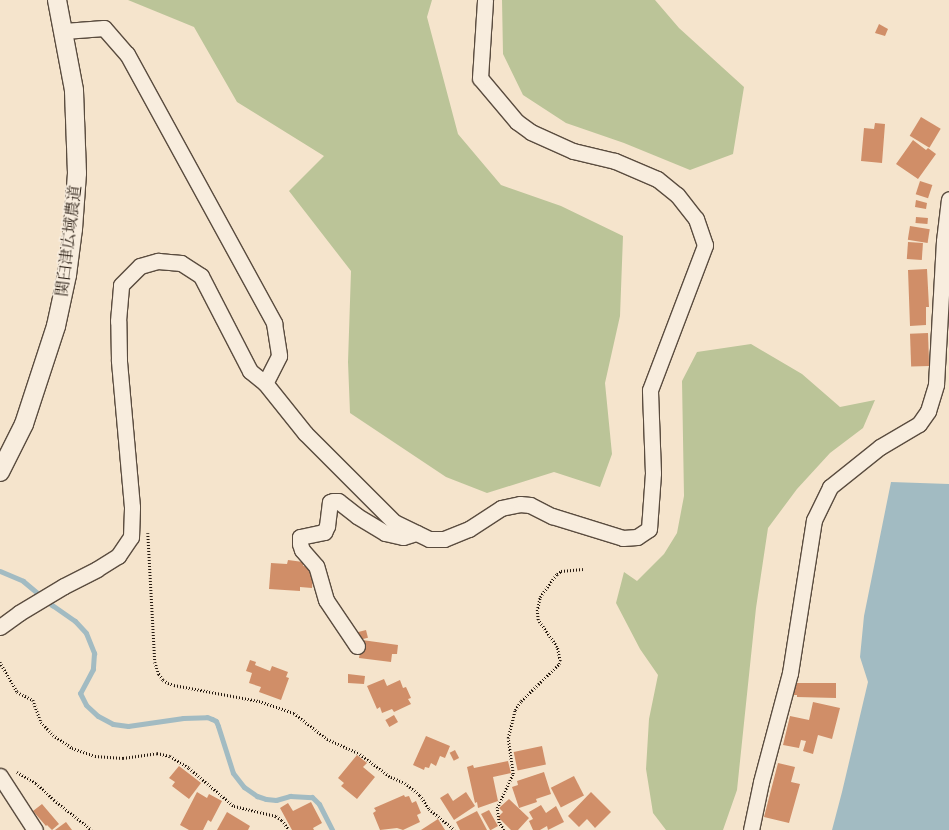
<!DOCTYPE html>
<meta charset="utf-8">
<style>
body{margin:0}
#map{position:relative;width:949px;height:830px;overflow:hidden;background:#f5e4cc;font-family:Alegreya,"Noto Serif JP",serif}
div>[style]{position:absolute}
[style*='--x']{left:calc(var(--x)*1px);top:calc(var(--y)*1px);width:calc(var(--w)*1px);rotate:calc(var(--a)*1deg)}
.green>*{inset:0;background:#bbc498}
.water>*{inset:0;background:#a2bbc2}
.stream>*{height:5px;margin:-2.5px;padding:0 2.5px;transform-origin:2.5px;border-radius:2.5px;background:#a2bbc2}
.building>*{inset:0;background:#d08e68;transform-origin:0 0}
.path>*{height:2.5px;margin-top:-1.25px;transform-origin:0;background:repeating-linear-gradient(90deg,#261a10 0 1px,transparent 0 3px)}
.roads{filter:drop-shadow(1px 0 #5a4c3f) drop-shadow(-1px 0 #5a4c3f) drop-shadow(0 1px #5a4c3f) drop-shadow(0 -1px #5a4c3f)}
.minor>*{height:15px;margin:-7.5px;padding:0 7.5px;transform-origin:7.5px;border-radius:7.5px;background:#f8edde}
.tertiary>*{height:18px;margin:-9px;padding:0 9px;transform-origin:9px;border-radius:9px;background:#f8edde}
span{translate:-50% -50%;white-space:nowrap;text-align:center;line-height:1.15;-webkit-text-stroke:3.5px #f8edde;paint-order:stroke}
.street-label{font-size:16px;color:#261a10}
</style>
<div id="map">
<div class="green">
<div style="clip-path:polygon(128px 0,432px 0,427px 17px,458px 134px,501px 185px,561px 206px,623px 236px,620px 316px,605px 383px,612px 454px,600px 487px,554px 472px,487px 493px,446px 477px,350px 413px,348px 362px,351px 271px,289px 191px,324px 156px,237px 102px,194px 27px)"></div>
<div style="clip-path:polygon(502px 0,655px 0,679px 28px,744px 87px,733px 154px,690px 170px,624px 143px,566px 123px,523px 95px,503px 54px)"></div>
<div style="clip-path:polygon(751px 344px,802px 374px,840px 407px,875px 400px,863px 428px,830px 453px,797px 489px,768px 528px,756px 608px,737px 790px,723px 830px,666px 830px,653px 813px,646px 769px,649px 719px,658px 675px,640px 649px,616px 603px,624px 572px,637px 581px,664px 554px,677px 533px,684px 496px,682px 381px,697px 352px)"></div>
</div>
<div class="water">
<div style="clip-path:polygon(891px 482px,949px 484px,949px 830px,832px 830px,842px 792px,868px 682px,860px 657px,864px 616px)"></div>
</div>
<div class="stream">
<div style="--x:0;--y:571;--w:25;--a:23"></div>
<div style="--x:23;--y:581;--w:38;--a:40"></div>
<div style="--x:52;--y:605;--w:28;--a:35"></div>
<div style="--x:75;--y:621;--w:16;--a:47"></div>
<div style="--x:86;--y:633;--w:22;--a:68"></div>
<div style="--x:94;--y:653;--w:16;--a:94"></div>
<div style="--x:93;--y:669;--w:27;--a:118"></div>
<div style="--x:80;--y:693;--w:13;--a:63"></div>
<div style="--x:86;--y:705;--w:16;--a:43"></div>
<div style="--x:98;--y:716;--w:17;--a:28"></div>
<div style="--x:113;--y:724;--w:15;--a:8"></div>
<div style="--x:128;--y:726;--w:56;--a:-8.3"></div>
<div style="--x:183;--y:718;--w:24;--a:-2"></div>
<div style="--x:207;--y:717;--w:5;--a:22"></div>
<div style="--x:212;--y:719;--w:4;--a:27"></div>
<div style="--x:216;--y:721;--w:5;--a:68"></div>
<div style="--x:218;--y:726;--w:49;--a:72.3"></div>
<div style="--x:233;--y:773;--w:18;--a:52"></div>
<div style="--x:244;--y:787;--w:16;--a:35"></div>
<div style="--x:257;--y:796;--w:9;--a:18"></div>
<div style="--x:266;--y:799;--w:10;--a:6"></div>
<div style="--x:276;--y:800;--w:15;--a:-16"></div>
<div style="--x:290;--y:796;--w:22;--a:3"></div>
<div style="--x:312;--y:797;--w:10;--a:45"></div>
<div style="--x:319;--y:804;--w:29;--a:63"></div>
</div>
<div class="building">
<div style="clip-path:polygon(879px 24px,888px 29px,885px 36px,875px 33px)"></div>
<div style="left:921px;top:117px;width:23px;height:22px;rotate:31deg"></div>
<div style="clip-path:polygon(875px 123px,885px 124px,882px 163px,861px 161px,864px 128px,874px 129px)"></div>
<div style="clip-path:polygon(913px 140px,926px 150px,928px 148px,936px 154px,918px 179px,896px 164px)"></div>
<div style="left:920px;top:181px;width:13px;height:14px;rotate:18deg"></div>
<div style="clip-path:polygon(916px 200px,927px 203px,926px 209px,915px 207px)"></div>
<div style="left:916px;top:217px;width:12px;height:6px;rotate:5deg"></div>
<div style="left:910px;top:226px;width:20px;height:14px;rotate:9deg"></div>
<div style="left:908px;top:242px;width:15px;height:17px;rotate:4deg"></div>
<div style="clip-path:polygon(927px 269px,929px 307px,926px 307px,926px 325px,910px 326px,908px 270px)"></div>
<div style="left:928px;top:333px;width:33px;height:18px;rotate:88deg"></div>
<div style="clip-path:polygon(288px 560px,303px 562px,303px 566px,314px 567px,312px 588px,300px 587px,300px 591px,269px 589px,271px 563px,287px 564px)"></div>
<div style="left:366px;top:630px;width:8px;height:11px;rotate:76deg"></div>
<div style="clip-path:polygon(362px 640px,398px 645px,397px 654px,392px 654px,391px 662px,359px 658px)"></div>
<div style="clip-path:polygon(250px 660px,256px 662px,255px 665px,270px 671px,272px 666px,288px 672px,286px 677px,289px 678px,281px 700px,259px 692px,261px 687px,249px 683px,252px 673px,246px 671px)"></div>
<div style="clip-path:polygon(348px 674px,365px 676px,364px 684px,348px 683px)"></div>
<div style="clip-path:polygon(384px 679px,387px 686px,400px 680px,403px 688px,406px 687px,411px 698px,408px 699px,411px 704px,394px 712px,392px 709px,382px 713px,380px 707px,377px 709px,367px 686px)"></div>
<div style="clip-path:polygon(797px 683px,836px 683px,836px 698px,797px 697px,797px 695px,794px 695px,794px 685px,797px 685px)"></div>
<div style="clip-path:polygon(813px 702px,840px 708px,832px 739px,818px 735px,813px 754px,803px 751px,806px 741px,801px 740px,799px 748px,783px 745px,790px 716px,809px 720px)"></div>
<div style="left:394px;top:715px;width:8px;height:10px;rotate:60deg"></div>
<div style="clip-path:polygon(426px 736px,450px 746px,445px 758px,440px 756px,436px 766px,431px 763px,429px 768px,425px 767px,424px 770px,413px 765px)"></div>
<div style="left:542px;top:746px;width:19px;height:29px;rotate:78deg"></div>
<div style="left:455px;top:750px;width:9px;height:6px;rotate:63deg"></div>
<div style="clip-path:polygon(357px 755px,367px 763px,363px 767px,375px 777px,357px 799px,341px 786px,344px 783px,338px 778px)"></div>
<div style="clip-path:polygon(508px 761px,511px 773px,493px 777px,498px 801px,478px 808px,477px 802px,475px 803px,467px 767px,473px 765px,474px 768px)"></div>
<div style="clip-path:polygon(778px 763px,795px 767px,791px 782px,800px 784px,789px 823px,764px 817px)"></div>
<div style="clip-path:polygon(179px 766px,201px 783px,189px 799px,172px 786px,175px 782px,169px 778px)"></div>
<div style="clip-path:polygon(544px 772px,551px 794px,536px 799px,537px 802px,519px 808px,512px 787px,518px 785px,517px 781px)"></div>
<div style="left:574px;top:776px;width:22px;height:26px;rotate:63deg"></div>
<div style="clip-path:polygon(197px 792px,207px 798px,209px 794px,222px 801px,211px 822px,208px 820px,203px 830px,189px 830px,180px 825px)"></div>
<div style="clip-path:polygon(466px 792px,475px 806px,454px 820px,440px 798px,448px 793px,453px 801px)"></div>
<div style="clip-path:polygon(591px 792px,611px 812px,595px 828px,587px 819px,579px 827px,568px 816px)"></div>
<div style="clip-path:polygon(404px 795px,405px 797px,409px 796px,412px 803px,416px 801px,421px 813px,417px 815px,420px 822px,403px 830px,397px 828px,380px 830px,373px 813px,376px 811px,374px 808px)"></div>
<div style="clip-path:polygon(509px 799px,529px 818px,518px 830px,511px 830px,498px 817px,503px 812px,499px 808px)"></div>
<div style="clip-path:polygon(311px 802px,322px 823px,313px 828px,314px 830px,292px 830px,280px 808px,288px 803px,293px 811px)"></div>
<div style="clip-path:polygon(42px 804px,59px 824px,52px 830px,47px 825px,46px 826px,33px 811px)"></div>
<div style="clip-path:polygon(541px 805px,546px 813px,556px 806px,564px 822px,548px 830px,547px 826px,540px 830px,533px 830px,529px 821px,533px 819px,529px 812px)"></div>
<div style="clip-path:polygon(489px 810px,498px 826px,491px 830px,490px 830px,481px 814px)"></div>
<div style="clip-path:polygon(477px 811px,487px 830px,460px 830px,456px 822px)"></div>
<div style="clip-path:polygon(227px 812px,250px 826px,248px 830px,217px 830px)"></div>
<div style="clip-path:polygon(438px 819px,445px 830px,421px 830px)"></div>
<div style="clip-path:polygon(66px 822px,72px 830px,55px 830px)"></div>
</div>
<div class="path">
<div style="--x:148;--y:533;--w:129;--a:86.9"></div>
<div style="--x:155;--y:662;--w:13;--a:72"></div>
<div style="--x:159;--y:674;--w:7;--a:56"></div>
<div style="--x:163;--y:680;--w:6;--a:31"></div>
<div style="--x:168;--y:683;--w:6;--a:18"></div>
<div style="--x:174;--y:685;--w:86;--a:10.7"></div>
<div style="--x:259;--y:701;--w:37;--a:19"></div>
<div style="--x:294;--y:713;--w:42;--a:38.2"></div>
<div style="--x:327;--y:739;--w:36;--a:24"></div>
<div style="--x:360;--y:754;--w:39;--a:37"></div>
<div style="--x:391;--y:777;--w:15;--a:23"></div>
<div style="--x:405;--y:783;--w:19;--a:39"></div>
<div style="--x:420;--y:795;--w:17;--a:57"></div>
<div style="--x:429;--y:809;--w:33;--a:39"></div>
<div style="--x:0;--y:662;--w:34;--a:60"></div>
<div style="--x:17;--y:692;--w:18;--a:27"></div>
<div style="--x:33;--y:700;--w:23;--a:70"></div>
<div style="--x:41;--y:722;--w:18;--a:47"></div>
<div style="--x:53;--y:735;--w:23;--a:34"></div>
<div style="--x:72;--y:748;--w:24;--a:19"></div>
<div style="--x:95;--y:756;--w:28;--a:4"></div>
<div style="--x:123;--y:758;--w:34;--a:-8"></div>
<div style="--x:157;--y:753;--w:13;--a:13"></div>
<div style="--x:170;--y:756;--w:22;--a:32"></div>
<div style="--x:189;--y:768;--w:59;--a:40.2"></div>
<div style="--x:234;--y:806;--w:43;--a:13.4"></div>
<div style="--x:276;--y:816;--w:7;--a:34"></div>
<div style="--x:282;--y:820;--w:12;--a:55"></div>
<div style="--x:17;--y:772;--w:22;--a:30"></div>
<div style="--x:36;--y:783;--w:25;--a:43"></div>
<div style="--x:54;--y:800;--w:48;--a:38.3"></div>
<div style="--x:504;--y:830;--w:9;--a:-126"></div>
<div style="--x:499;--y:823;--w:15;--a:-98"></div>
<div style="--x:497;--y:808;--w:38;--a:-65"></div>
<div style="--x:513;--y:774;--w:36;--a:-98"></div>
<div style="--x:508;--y:738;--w:29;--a:-76"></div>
<div style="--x:515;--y:710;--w:11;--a:-56"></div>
<div style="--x:521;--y:701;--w:53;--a:-44.2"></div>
<div style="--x:559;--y:664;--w:3;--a:-72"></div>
<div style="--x:560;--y:661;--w:14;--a:-102"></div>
<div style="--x:557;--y:647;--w:33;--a:-125"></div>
<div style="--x:538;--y:620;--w:9;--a:-96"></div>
<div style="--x:537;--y:611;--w:14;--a:-78"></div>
<div style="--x:540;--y:597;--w:29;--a:-54"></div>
<div style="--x:557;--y:574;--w:5;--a:-37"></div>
<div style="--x:561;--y:571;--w:22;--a:-5"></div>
</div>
<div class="roads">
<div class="minor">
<div style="--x:64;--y:31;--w:40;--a:-4.3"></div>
<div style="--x:104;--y:28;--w:35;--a:49"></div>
<div style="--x:127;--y:54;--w:307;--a:61.3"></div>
<div style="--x:274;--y:323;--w:33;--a:81"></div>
<div style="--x:279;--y:356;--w:30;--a:117"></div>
<div style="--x:0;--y:627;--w:24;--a:-36"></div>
<div style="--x:19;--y:613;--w:52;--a:-31"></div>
<div style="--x:64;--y:586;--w:37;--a:-27"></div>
<div style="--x:97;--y:569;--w:25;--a:-32"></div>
<div style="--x:118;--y:556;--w:23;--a:-56"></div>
<div style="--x:131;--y:537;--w:30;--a:-88"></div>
<div style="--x:132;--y:507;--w:148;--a:-95.1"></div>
<div style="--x:119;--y:360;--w:39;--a:-91"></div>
<div style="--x:118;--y:321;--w:36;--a:-85"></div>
<div style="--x:121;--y:285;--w:27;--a:-45"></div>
<div style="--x:140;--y:266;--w:19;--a:-16"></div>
<div style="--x:158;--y:261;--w:23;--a:5"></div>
<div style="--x:181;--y:263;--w:24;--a:33"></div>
<div style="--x:201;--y:276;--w:107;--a:62.7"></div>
<div style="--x:250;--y:371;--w:19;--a:39"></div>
<div style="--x:265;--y:383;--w:64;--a:51.3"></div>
<div style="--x:305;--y:433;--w:126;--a:45"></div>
<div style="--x:394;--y:522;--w:39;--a:26"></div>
<div style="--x:429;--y:539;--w:15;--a:0"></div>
<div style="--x:444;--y:539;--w:27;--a:-22"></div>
<div style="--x:469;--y:529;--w:38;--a:-33"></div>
<div style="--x:501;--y:508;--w:19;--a:-12"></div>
<div style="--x:520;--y:504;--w:10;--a:6"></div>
<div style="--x:530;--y:505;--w:25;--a:27"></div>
<div style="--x:552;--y:516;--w:74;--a:17.2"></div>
<div style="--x:623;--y:538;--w:14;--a:-4"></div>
<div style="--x:637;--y:537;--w:14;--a:-34"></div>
<div style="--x:649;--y:529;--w:56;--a:-85.9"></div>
<div style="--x:653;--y:473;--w:83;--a:-92.1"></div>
<div style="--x:650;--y:390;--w:155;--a:-69.2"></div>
<div style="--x:705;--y:245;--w:28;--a:-109"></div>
<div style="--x:696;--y:219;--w:31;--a:-128"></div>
<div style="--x:677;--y:195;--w:26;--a:-141"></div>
<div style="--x:657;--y:179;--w:46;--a:-156.8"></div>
<div style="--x:615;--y:161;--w:43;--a:-166.6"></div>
<div style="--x:573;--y:151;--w:46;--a:-155.7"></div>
<div style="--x:531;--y:132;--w:17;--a:-144"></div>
<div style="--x:517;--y:122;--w:57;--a:-130.1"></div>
<div style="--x:480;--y:78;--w:78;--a:-86.3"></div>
<div style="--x:357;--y:646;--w:55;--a:-124"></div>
<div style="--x:326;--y:600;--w:35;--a:-106"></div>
<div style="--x:316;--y:566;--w:21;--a:-131"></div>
<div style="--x:302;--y:550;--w:6;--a:-108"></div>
<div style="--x:300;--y:544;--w:7;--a:-90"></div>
<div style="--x:300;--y:537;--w:25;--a:-12"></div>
<div style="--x:324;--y:532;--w:7;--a:-63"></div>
<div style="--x:327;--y:526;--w:24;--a:-83"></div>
<div style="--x:330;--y:502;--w:3;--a:-18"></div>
<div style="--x:333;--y:501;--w:5;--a:0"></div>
<div style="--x:338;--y:501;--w:24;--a:38"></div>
<div style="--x:357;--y:516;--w:33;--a:31"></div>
<div style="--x:385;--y:533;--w:18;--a:13"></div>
<div style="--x:403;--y:537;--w:14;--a:-17"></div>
<div style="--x:0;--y:776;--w:64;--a:57.1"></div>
<div style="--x:751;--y:830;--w:49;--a:-78.2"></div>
<div style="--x:761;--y:782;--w:113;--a:-75.1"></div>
<div style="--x:790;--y:673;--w:155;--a:-81.1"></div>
<div style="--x:814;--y:520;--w:37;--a:-64"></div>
<div style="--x:830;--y:487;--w:64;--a:-38.7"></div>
<div style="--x:880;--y:447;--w:45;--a:-30.5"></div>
<div style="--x:919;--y:424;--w:16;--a:-55"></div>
<div style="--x:928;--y:411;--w:28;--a:-73"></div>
<div style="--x:936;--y:384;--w:143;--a:-86.8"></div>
<div style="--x:944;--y:241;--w:42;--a:-83.2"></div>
</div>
<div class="tertiary">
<div style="--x:0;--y:472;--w:54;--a:-63.4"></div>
<div style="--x:24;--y:424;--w:103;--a:-71.9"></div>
<div style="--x:56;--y:326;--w:52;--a:-77.8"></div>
<div style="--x:67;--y:275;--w:46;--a:-82.6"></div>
<div style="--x:73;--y:229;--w:56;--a:-85.9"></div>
<div style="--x:77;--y:173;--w:83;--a:-92.1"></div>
<div style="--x:74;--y:90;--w:92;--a:-100.7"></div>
</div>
</div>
<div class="street-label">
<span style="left:69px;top:241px;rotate:-83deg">関臼津広域農道</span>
</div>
</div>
